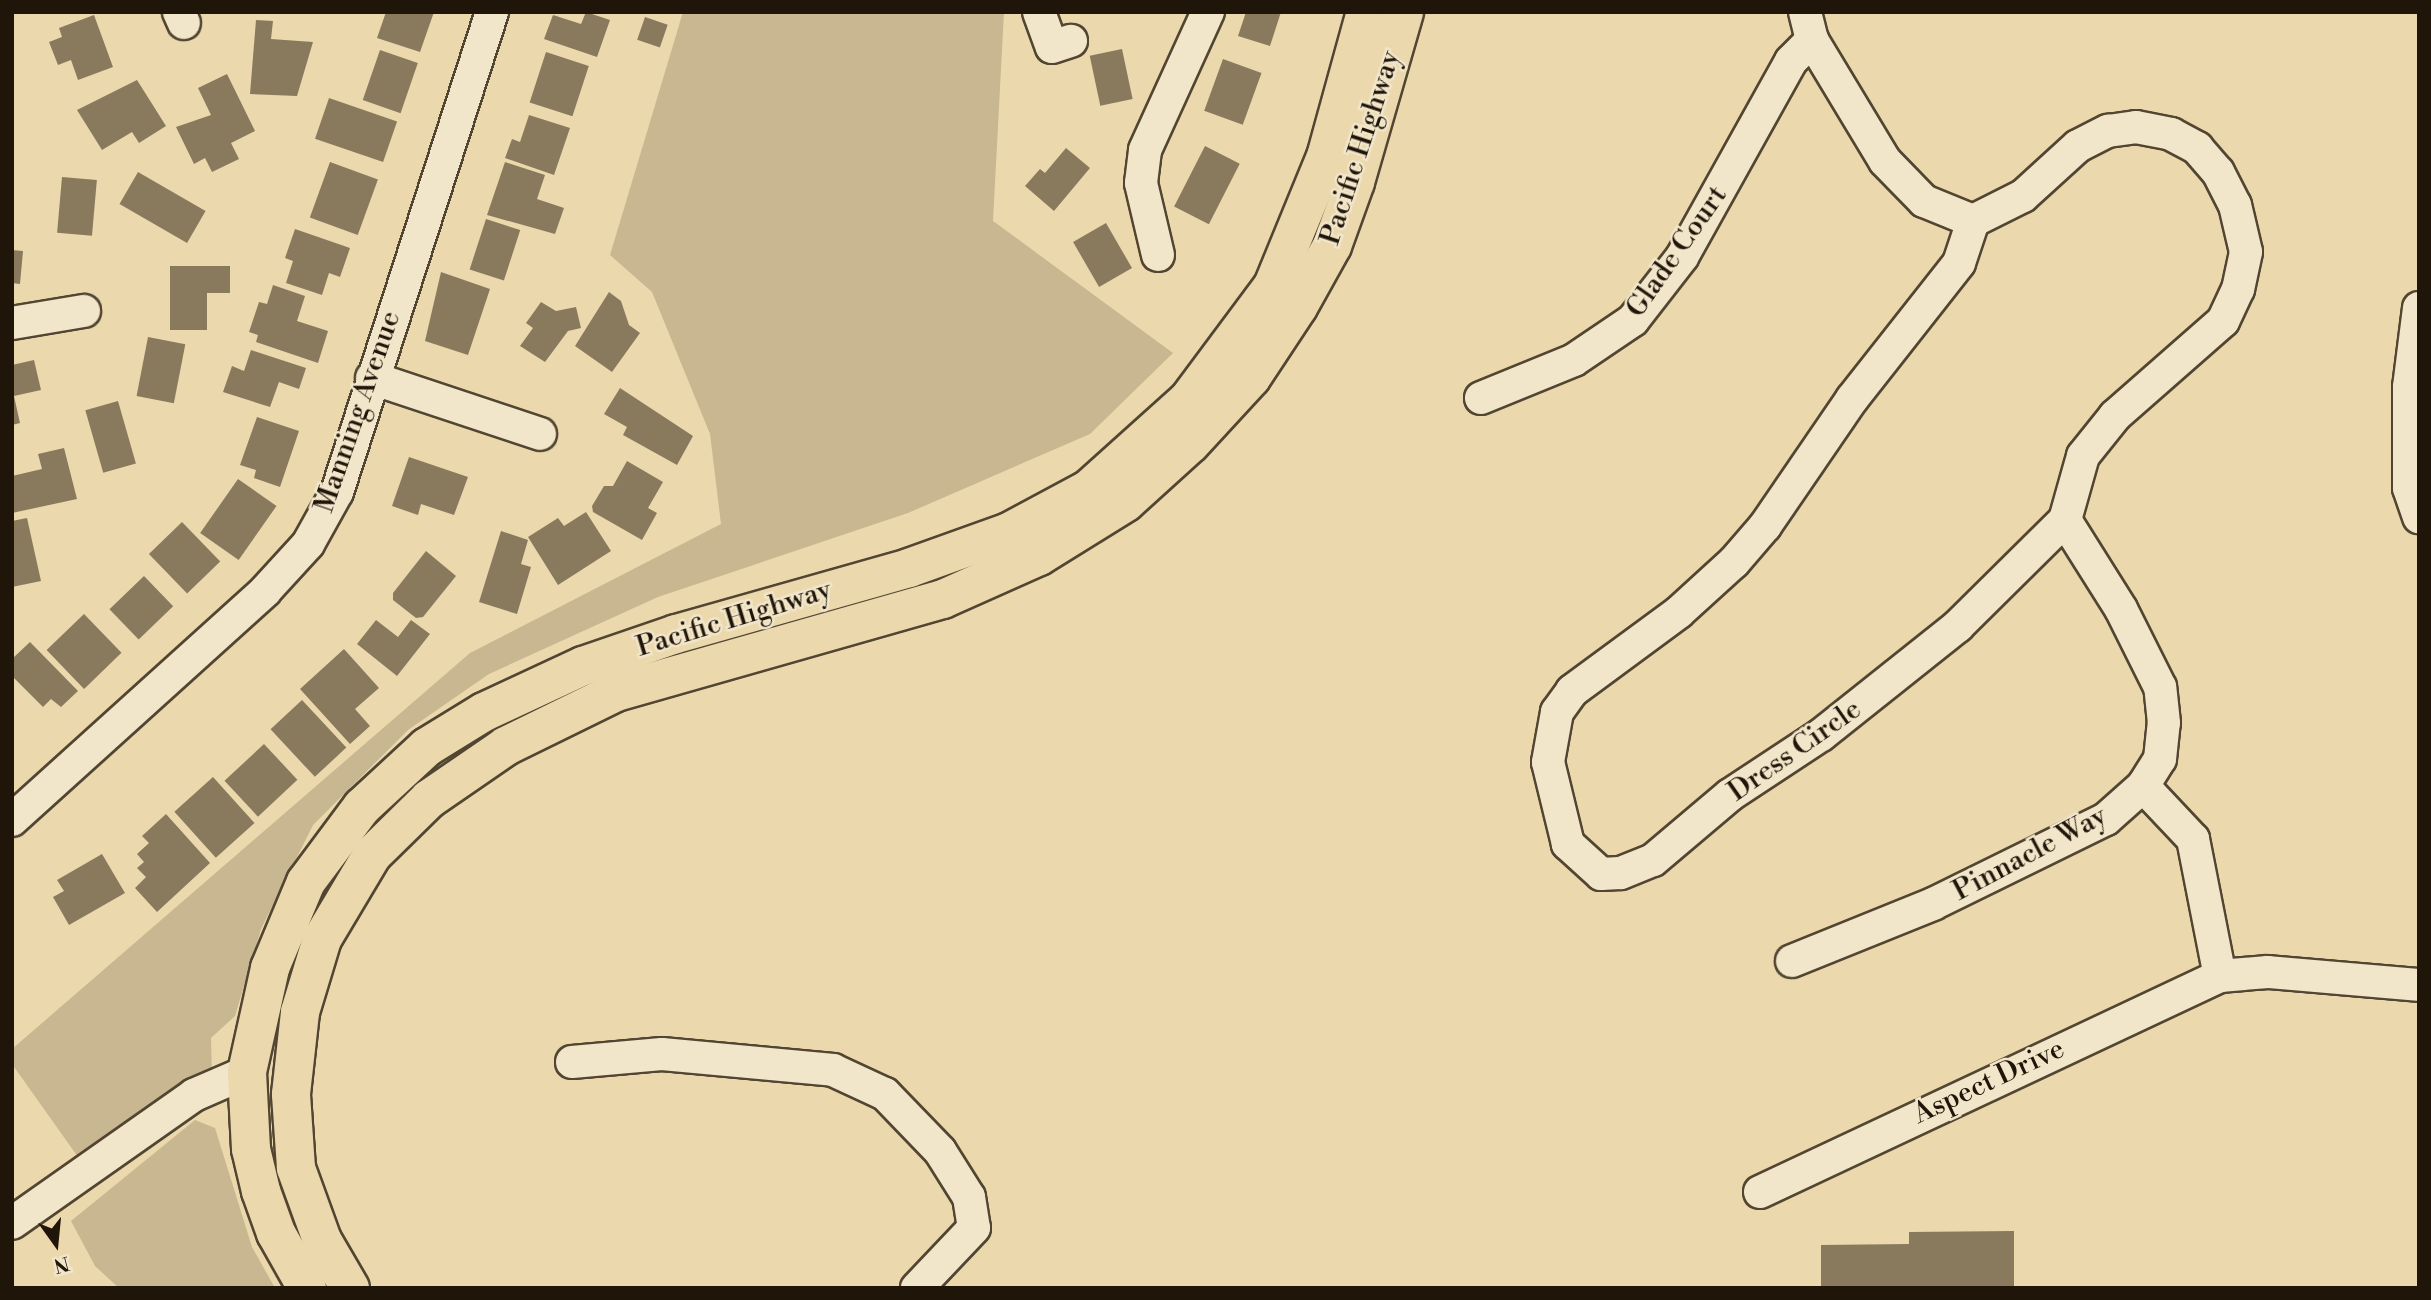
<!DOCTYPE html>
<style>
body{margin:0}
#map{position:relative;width:2431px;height:1300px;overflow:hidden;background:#ebd8ad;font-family:"Libre Bodoni",serif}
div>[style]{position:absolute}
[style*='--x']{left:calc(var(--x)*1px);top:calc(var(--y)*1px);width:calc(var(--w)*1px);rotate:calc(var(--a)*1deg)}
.green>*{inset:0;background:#c8b791}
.building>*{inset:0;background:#897a5e;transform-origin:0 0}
.roads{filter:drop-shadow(2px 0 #524632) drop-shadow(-2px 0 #524632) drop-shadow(0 2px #524632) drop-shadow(0 -2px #524632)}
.minor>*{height:32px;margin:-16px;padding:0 16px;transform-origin:16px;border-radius:16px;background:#f2e6ca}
.highway>*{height:38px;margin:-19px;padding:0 19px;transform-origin:19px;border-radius:19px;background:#ebd8ad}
span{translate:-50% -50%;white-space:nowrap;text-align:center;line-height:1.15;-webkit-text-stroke:5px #f2e6ca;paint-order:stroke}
.street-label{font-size:28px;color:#1f1509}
.frame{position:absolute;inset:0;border:14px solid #1f1509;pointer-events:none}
.north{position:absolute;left:21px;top:1209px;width:70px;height:70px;-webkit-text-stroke:5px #f2e6ca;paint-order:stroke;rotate:165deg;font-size:19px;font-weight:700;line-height:28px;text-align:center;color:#1f1509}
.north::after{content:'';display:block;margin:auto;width:24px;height:32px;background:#1f1509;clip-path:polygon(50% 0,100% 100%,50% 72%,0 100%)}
</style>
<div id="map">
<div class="green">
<div style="clip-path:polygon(683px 12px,1004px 12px,993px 221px,1173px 353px,1090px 434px,908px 513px,658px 597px,489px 674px,408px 730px,313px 825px,261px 929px,235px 1016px,211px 1038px,212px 1079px,172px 1089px,78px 1157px,12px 1064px,12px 1049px,470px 653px,721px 524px,710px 434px,652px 292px,610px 255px)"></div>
<div style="clip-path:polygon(195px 1120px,215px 1128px,252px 1247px,275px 1288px,119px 1288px,95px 1266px,71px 1221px)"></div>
</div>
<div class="building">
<div style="clip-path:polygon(386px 12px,434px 12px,420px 52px,377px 38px)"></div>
<div style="clip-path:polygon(586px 12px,610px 20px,597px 57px,544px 39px,553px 15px,581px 24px)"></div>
<div style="clip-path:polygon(1246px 12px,1281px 12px,1270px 46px,1238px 36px)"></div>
<div style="clip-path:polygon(94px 15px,113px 67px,78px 80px,71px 60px,58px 65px,49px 42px,62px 37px,59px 28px)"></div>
<div style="left:645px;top:17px;width:24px;height:24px;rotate:19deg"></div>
<div style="clip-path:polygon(256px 20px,273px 21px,271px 39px,313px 42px,297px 96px,250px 94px)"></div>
<div style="left:1122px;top:49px;width:51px;height:33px;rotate:78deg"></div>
<div style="left:380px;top:50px;width:40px;height:53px;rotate:19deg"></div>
<div style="left:546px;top:52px;width:45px;height:53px;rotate:18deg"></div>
<div style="left:1223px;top:59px;width:41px;height:55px;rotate:20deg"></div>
<div style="clip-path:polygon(227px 74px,255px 131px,231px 143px,239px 159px,212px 172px,205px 158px,194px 164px,176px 127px,211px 115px,198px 88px)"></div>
<div style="clip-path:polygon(137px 80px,166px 126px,139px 143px,132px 132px,102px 150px,77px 110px)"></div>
<div style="left:329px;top:98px;width:72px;height:43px;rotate:19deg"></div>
<div style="clip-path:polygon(529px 115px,570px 128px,554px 175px,505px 158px,512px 139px,520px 142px)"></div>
<div style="left:1205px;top:146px;width:39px;height:68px;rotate:27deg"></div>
<div style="clip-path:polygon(1066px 148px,1090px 168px,1054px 211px,1025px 186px,1040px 169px,1045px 173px)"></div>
<div style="left:330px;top:162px;width:51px;height:59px;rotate:20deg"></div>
<div style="clip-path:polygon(505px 162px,545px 175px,537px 199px,564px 208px,555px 234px,487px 215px)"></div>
<div style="left:138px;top:172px;width:78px;height:37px;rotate:30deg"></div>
<div style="left:62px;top:177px;width:35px;height:56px;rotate:5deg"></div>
<div style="left:486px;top:219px;width:36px;height:53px;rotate:18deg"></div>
<div style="left:1106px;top:223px;width:52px;height:38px;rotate:60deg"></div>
<div style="clip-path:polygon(295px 229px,350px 248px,340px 277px,329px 273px,322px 295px,286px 283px,293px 261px,285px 258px)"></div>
<div style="clip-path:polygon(12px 250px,23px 251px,20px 284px,12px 283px)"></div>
<div style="clip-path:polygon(170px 266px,230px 266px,230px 293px,207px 293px,207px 330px,170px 330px)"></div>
<div style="clip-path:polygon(441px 272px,490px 289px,468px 355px,425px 341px)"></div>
<div style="clip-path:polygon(273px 285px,305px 296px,297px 321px,328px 331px,318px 363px,256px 342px,258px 335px,249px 332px,259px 302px,267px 304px)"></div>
<div style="clip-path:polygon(609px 292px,621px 301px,629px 325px,640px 333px,612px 372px,575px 346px)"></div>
<div style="clip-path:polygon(541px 302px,556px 311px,576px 307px,581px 328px,568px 331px,545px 362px,520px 346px,533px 328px,526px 323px)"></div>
<div style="left:148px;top:337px;width:38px;height:60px;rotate:11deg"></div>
<div style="clip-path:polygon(251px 350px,306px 368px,299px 389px,279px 382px,270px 407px,223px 392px,232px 366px,244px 371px)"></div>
<div style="clip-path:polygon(34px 360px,41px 390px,14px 396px,20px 423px,12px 425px,12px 365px)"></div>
<div style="clip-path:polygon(620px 388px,693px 436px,677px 465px,623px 435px,627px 427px,604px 414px)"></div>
<div style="left:118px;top:401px;width:65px;height:34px;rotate:74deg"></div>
<div style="clip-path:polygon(257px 417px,299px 431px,280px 487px,254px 478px,256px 470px,240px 465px)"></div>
<div style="clip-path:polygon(64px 448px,77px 499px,12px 513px,12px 476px,42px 469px,38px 454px)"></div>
<div style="clip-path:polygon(409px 457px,468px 477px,454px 515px,421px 504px,418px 515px,392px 506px)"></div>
<div style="clip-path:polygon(627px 461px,663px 482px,648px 508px,657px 513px,642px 540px,593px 512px,592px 506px,604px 486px,613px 486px)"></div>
<div style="left:238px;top:479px;width:47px;height:66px;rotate:35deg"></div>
<div style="clip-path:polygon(586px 512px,611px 551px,558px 585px,528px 537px,558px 518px,564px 526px)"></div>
<div style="clip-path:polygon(27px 518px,41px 581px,12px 587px,12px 521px)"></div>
<div style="left:182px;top:522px;width:55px;height:46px;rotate:46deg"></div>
<div style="clip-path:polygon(501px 531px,528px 540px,521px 564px,531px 567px,517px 614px,479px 602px)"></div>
<div style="clip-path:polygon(426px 551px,456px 576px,423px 617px,416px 618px,393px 600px,393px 593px)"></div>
<div style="left:144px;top:576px;width:42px;height:48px;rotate:46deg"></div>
<div style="left:84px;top:614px;width:54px;height:52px;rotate:46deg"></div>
<div style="clip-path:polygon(376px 620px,398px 637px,411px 620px,430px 634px,397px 676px,357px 644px)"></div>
<div style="clip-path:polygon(30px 642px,78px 691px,61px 707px,51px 699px,43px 707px,12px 676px,12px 659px)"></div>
<div style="clip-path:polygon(344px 649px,379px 688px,355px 709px,370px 726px,350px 744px,300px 689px)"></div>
<div style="left:302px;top:700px;width:65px;height:43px;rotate:47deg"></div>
<div style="left:264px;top:744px;width:49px;height:54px;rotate:47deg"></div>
<div style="left:213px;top:777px;width:62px;height:52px;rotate:48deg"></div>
<div style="clip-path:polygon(166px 814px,210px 863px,157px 912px,135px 888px,146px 877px,137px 868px,144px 862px,137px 854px,149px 843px,142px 836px)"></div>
<div style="clip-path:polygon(102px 854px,125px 893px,69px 925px,53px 897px,64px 891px,57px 880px)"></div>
<div style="clip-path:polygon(2014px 1231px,2014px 1288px,1821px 1288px,1821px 1245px,1909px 1244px,1909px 1232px)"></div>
</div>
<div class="roads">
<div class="minor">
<div style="--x:179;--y:12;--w:12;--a:66"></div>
<div style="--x:1039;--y:12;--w:37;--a:70"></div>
<div style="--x:1052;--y:47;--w:20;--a:-18"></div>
<div style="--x:1805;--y:12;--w:29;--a:76"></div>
<div style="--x:1812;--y:40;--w:141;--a:58.9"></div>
<div style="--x:1885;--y:161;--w:56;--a:45.7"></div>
<div style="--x:1924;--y:201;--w:53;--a:22.2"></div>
<div style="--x:2136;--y:127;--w:36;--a:11"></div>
<div style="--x:2171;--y:134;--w:30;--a:28"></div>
<div style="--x:2197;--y:148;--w:32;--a:49"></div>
<div style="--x:2218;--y:172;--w:37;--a:63"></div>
<div style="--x:2235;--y:205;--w:48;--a:76.8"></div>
<div style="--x:2246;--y:252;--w:38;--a:102"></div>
<div style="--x:2238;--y:289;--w:35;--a:115"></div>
<div style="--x:2223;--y:321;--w:144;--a:138.7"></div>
<div style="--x:2115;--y:416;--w:51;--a:128.7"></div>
<div style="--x:2083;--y:456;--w:66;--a:105.7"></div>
<div style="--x:2065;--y:520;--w:151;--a:135.3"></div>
<div style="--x:1958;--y:626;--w:175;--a:141.5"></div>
<div style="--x:1821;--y:735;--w:109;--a:146.6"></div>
<div style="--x:1730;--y:795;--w:101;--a:139.8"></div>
<div style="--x:1653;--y:860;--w:35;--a:158"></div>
<div style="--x:1620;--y:873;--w:19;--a:177"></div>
<div style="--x:1601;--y:874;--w:45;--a:-137.7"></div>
<div style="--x:1568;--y:844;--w:84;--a:-103.7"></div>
<div style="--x:1548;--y:762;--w:51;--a:-79.8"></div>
<div style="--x:1557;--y:712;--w:26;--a:-54"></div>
<div style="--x:1572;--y:691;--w:133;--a:-36.4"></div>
<div style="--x:1679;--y:612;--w:74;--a:-42.3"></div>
<div style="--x:1734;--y:562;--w:48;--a:-49.3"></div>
<div style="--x:1765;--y:526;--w:154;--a:-55.6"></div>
<div style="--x:1852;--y:399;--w:173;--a:-51.8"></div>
<div style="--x:1959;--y:263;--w:44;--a:-71.6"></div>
<div style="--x:1973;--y:221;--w:56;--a:-26.6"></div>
<div style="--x:2023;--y:196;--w:74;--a:-42.3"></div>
<div style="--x:2078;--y:146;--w:34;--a:-27"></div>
<div style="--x:2108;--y:131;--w:28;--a:-8"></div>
<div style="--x:1158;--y:255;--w:74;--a:-103.3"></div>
<div style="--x:1141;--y:183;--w:33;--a:-83"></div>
<div style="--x:1145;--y:150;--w:152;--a:-65.5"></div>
<div style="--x:2419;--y:308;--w:80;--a:97.2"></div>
<div style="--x:2409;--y:387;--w:101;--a:90"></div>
<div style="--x:2409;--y:488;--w:31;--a:71"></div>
<div style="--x:12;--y:323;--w:73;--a:-9.5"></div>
<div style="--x:372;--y:378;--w:177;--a:18.4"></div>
<div style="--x:1481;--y:398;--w:100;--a:-22.2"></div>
<div style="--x:1574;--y:360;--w:71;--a:-34.1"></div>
<div style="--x:1633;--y:320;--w:80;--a:-52.1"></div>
<div style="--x:1682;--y:257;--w:224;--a:-60.9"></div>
<div style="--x:1791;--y:61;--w:30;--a:-45"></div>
<div style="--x:2143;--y:786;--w:73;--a:46.7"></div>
<div style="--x:2193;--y:839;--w:140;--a:78.9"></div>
<div style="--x:12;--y:820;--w:341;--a:-42.1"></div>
<div style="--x:265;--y:591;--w:64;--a:-47.5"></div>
<div style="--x:308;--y:544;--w:60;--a:-60.9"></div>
<div style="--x:337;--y:492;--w:504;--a:-72.1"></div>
<div style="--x:1792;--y:961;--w:152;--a:-22"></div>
<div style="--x:1933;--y:904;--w:193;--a:-26.2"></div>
<div style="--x:2106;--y:819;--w:50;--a:-41.7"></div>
<div style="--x:2143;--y:786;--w:32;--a:-58"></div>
<div style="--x:2160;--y:759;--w:36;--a:-84"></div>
<div style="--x:2164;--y:723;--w:36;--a:-96"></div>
<div style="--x:2160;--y:687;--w:87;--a:-116.6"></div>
<div style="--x:2121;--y:609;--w:105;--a:-122.2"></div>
<div style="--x:572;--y:1062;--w:90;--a:-5.1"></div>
<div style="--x:662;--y:1054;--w:172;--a:5.3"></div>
<div style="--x:833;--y:1070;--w:57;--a:24.8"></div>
<div style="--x:885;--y:1094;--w:79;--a:46"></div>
<div style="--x:940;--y:1151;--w:54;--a:57.8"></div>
<div style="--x:969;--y:1197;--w:31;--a:81"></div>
<div style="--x:974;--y:1228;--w:83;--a:133.5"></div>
<div style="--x:1760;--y:1192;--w:508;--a:-25.15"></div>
<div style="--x:2220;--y:976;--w:48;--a:-4.8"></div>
<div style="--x:2268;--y:972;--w:152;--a:4.9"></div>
<div style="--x:12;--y:1223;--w:223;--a:-35.1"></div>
<div style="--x:194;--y:1095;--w:58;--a:-23.5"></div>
</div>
<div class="highway">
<div style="--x:307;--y:1288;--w:63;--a:-119.4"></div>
<div style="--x:276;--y:1233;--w:45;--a:-109.7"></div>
<div style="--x:261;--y:1191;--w:43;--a:-103.4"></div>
<div style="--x:251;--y:1149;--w:77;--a:-93"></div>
<div style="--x:247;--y:1072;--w:107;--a:-77.5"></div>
<div style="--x:270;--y:968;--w:93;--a:-67.3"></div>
<div style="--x:306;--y:882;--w:94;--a:-53.3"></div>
<div style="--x:362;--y:807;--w:88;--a:-42.7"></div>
<div style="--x:427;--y:747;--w:67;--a:-31.6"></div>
<div style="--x:484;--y:712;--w:109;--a:-24.9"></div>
<div style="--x:583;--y:666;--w:98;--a:-19"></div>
<div style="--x:676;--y:634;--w:242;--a:-15.8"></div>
<div style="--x:909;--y:568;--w:106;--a:-19.8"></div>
<div style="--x:1009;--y:532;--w:91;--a:-28.3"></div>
<div style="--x:1089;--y:489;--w:133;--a:-42"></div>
<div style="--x:1188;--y:400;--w:142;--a:-53.3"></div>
<div style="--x:1273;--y:286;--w:139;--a:-67.7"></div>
<div style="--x:1326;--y:157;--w:150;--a:-74.6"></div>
<div style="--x:350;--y:1288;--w:56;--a:-120.3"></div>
<div style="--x:322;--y:1240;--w:77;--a:-109.9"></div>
<div style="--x:296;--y:1168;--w:74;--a:-93.9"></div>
<div style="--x:291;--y:1094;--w:82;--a:-83.7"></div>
<div style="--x:300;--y:1012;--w:76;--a:-73.2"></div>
<div style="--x:322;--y:939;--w:98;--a:-59.2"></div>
<div style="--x:372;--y:855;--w:80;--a:-44.5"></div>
<div style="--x:429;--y:799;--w:93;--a:-34.5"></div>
<div style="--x:506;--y:746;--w:123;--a:-26.1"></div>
<div style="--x:616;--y:692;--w:340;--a:-15.9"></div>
<div style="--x:943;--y:599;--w:105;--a:-24.1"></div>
<div style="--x:1039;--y:556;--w:102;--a:-31.8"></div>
<div style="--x:1126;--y:502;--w:86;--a:-42.2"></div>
<div style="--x:1190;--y:444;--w:90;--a:-47.3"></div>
<div style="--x:1251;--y:378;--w:85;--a:-56.5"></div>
<div style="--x:1298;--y:307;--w:70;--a:-60.9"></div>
<div style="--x:1332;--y:246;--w:68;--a:-70.2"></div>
<div style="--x:1355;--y:182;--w:177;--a:-73.9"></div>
</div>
</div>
<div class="street-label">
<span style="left:1361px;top:148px;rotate:-72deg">Pacific Highway</span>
<span style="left:1677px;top:252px;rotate:-55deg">Glade Court</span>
<span style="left:358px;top:412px;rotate:-71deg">Manning Avenue</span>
<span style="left:734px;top:619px;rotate:-17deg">Pacific Highway</span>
<span style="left:1795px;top:751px;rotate:-35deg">Dress Circle</span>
<span style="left:2030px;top:854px;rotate:-28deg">Pinnacle Way</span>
<span style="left:1989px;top:1082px;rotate:-25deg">Aspect Drive</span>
</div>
<div class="frame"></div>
<div class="north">N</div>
</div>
